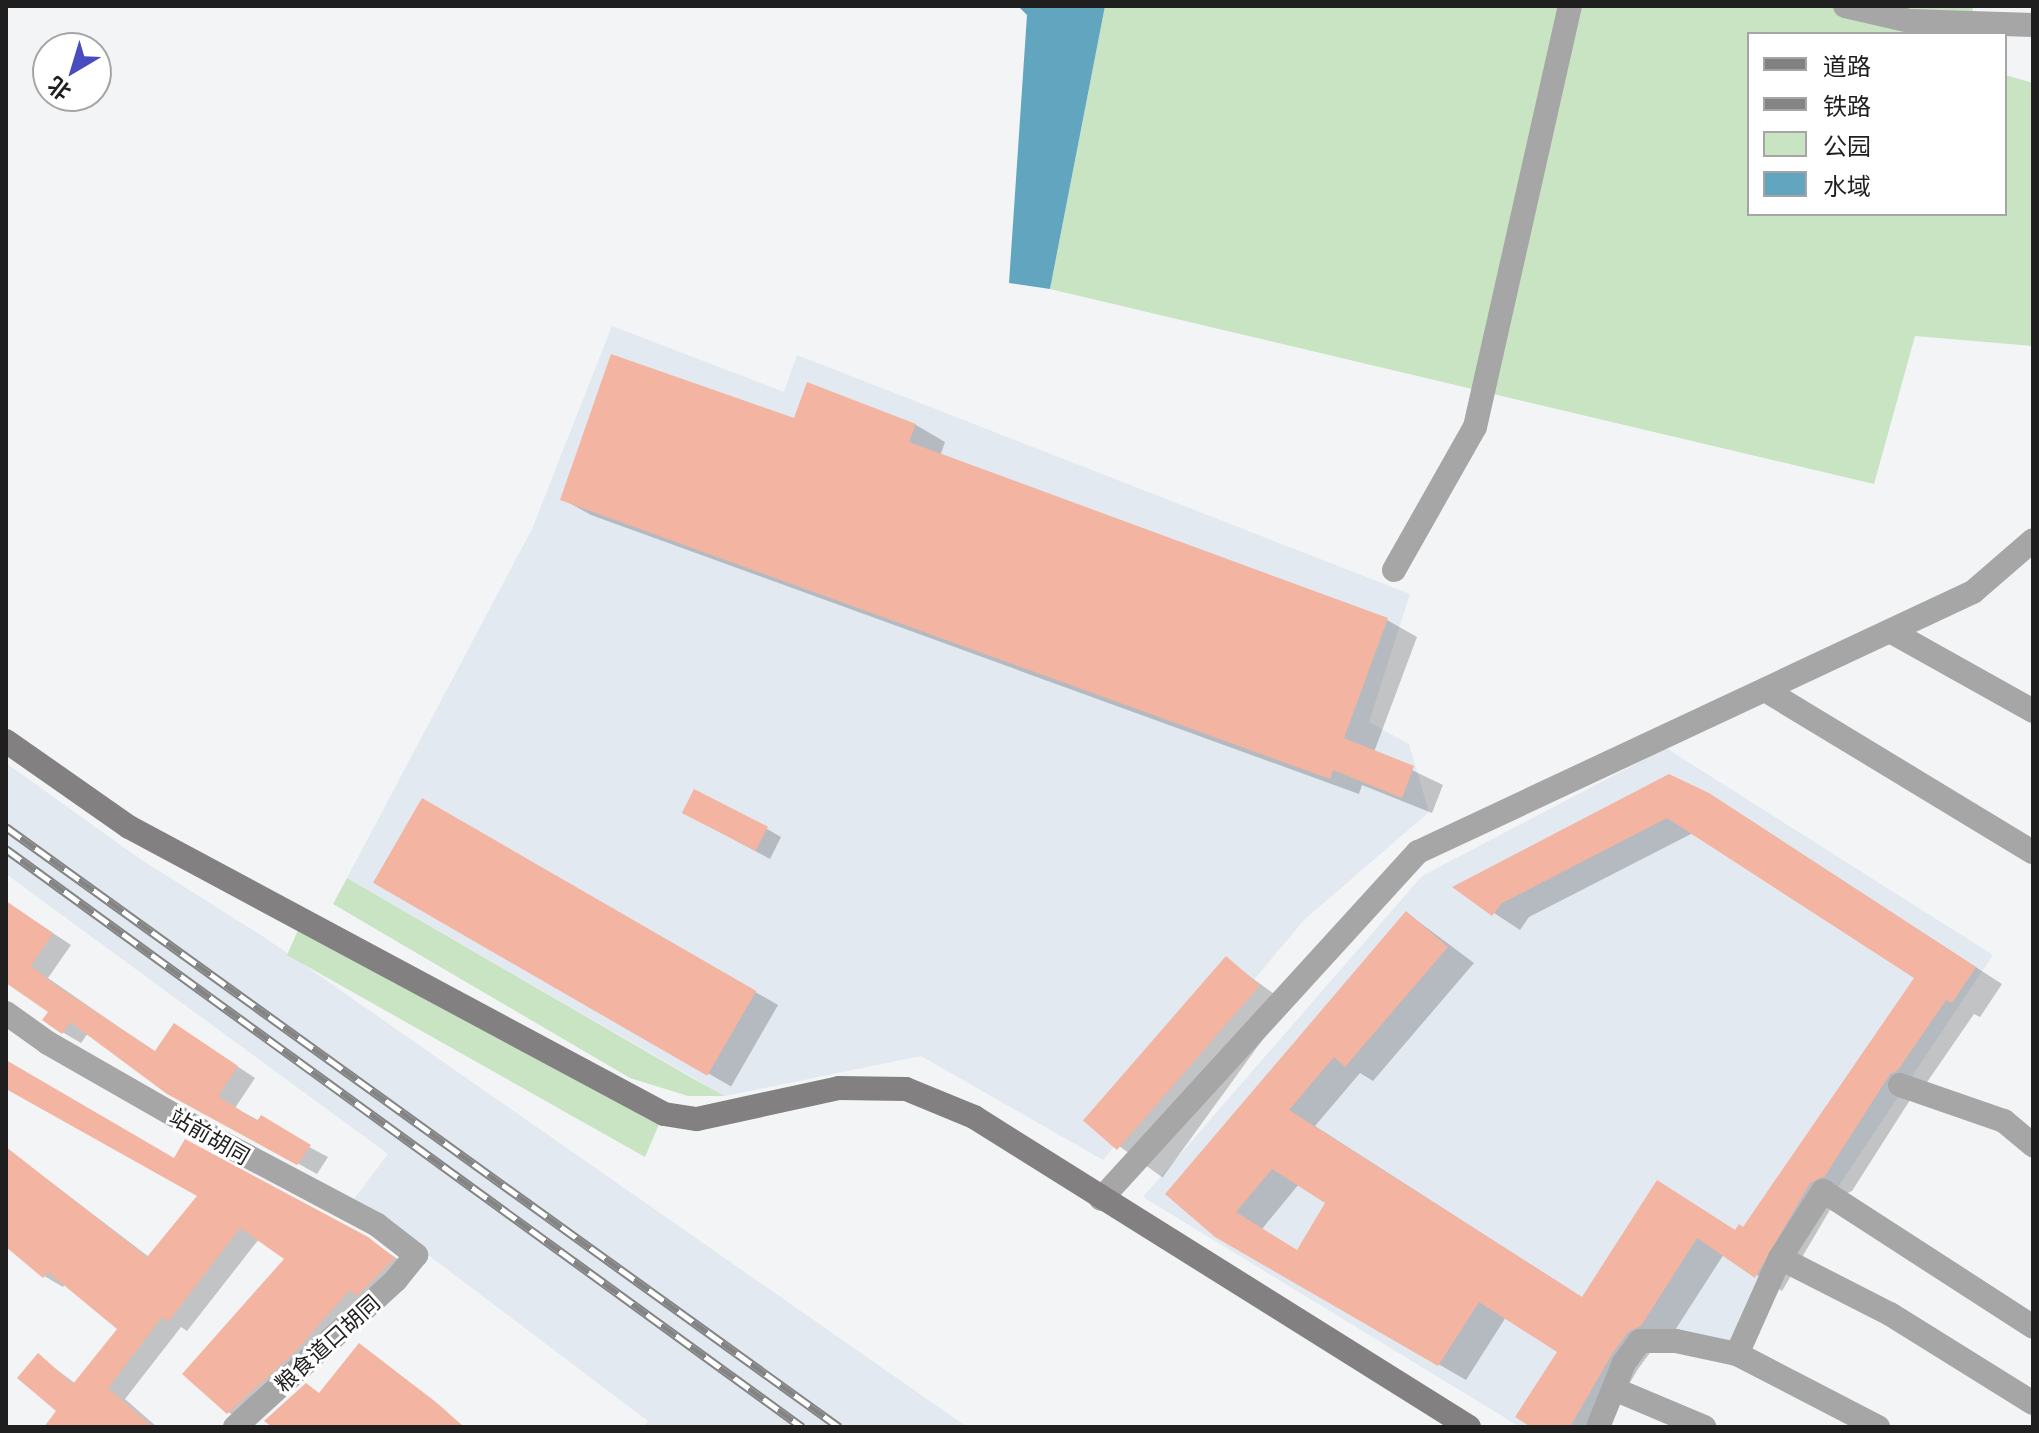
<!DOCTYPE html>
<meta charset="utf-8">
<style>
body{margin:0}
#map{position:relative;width:2039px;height:1433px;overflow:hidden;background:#f3f4f5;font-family:Barlow,"Noto Sans SC",sans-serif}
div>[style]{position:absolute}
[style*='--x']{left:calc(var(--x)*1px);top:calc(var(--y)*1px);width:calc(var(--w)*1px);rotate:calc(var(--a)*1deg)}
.built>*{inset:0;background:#e3e9f0}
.green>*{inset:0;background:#c8e4c2}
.water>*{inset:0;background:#61a5bf}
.shadow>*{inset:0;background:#0003;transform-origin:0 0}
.building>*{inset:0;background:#f3b4a1;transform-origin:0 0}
.street>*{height:24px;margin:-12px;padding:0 12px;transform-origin:12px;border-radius:12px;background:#a7a6a6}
.secondary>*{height:24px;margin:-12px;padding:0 12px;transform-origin:12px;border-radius:12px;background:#828081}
.rail>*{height:9px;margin-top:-4.5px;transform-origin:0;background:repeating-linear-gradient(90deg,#fff 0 18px,#848485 0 36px);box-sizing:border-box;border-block:2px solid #848485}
span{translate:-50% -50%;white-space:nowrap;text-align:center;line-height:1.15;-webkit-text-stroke:6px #fff;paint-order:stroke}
.street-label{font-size:22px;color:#1f1f1f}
.frame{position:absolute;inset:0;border:8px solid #1f1f1f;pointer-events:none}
.legend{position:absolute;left:1747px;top:32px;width:260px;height:184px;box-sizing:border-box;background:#fff;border:2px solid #a5a5a5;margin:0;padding:10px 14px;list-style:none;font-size:24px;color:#1f1f1f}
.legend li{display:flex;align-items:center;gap:16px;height:40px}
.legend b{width:40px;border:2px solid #a5a5a5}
.north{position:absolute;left:32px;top:32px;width:80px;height:80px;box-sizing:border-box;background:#fff;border:2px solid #a5a5a5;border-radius:50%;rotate:218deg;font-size:22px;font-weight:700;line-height:32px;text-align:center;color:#1f1f1f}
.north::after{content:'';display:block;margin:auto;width:28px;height:36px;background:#494bc1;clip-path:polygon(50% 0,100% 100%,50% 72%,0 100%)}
</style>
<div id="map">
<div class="built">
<div style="clip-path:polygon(612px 326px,784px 392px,797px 355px,1410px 594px,1369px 722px,1409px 744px,1429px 812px,1304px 920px,1103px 1160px,921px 1056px,725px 1096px,347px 878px,532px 529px)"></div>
<div style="clip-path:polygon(1666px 748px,1993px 955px,1735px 1341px,1641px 1330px,1584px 1427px,1520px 1427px,1143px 1197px,1422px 876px)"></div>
<div style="clip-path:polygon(6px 763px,140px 859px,264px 937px,967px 1427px,644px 1427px,648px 1421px,354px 1199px,388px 1154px,6px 874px)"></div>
</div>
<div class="green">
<div style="clip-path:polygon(1105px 6px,1973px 6px,1970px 34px,1749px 34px,1749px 214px,2005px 214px,2005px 75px,2033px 83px,2033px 346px,1915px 336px,1874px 484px,1050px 289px)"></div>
<div style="clip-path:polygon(347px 878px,692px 1078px,725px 1096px,688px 1096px,630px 1078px,333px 904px)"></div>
<div style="clip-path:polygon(299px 928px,660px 1122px,645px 1157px,287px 955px)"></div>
</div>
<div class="water">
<div style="clip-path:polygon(1018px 6px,1105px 6px,1050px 289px,1009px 283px,1027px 15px)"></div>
</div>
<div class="shadow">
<div style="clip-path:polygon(808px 385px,916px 425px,945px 442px,940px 456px,1387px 620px,1417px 637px,1374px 752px,1443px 785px,1432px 813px,1362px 785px,1359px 794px,591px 515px,562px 499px,795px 421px)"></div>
<div style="clip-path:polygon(evenodd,1669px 776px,1736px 812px,2002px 984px,1980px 1017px,1974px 1014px,1925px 1085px,1917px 1089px,1852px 1191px,1837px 1198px,1782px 1291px,1724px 1254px,1668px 1341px,1655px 1346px,1638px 1369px,1604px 1427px,1535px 1427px,1559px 1351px,1506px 1317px,1466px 1380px,1216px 1236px,1167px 1194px,1407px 913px,1474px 963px,1373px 1081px,1360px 1073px,1315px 1126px,1583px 1298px,1657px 1183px,1736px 1231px,1744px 1229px,1917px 978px,1693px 833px,1529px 917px,1520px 930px,1456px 888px,1669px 776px,1299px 1184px,1328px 1202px,1299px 1252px,1262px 1229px,1299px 1184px)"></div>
<div style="left:423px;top:800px;width:410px;height:94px;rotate:30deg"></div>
<div style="clip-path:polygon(699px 821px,767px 829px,781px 837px,770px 859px)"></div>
<div style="clip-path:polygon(6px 902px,71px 945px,48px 978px,156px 1053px,175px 1025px,255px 1078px,235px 1108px,328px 1157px,317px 1174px,188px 1103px,88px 1033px,81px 1043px,57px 1029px,51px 1011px,6px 980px)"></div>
<div style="left:1226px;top:959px;width:77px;height:214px;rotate:36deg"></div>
<div style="clip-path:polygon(6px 1061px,175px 1160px,367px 1238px,412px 1269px,247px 1423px,228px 1412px,287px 1259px,259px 1239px,187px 1331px,181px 1327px,125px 1399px,157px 1427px,46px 1427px,59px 1411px,38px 1356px,76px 1384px,119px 1328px,66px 1283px,63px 1287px,44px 1276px,6px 1245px,6px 1148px,149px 1257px,200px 1195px,6px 1082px)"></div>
</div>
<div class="building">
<div style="clip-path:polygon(611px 354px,794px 418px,807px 382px,916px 424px,909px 442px,1388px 618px,1344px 738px,1414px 766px,1402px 798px,1333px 770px,1330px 779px,560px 500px)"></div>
<div style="clip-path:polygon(evenodd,1669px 774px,1709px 793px,1976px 967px,1952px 1003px,1946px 1000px,1898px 1070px,1890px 1074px,1825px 1176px,1810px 1183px,1755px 1278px,1697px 1238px,1641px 1326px,1628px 1332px,1612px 1354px,1570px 1427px,1531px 1427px,1515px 1417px,1557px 1352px,1479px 1302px,1438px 1366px,1215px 1237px,1165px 1194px,1406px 911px,1448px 947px,1345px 1067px,1334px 1057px,1289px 1110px,1582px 1297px,1657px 1180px,1735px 1230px,1739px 1224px,1743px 1227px,1914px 978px,1667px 818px,1502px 903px,1492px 916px,1452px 887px,1669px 774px,1272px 1169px,1325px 1203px,1297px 1250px,1236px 1212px,1272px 1169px)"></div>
<div style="left:694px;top:789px;width:83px;height:27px;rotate:27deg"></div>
<div style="left:422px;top:798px;width:386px;height:98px;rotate:30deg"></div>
<div style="clip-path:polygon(6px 901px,53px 933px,31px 966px,54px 984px,155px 1051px,174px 1023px,238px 1066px,218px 1096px,257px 1121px,261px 1115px,311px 1145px,297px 1165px,167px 1094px,70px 1022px,62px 1034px,42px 1020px,48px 1012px,6px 983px)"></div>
<div style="left:1226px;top:956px;width:45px;height:218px;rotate:41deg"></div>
<div style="clip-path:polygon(6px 1060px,174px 1158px,185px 1139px,368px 1237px,395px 1258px,357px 1296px,350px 1290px,294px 1353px,227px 1414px,182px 1374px,284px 1259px,240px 1228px,168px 1322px,162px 1317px,108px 1388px,153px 1427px,44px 1427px,56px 1411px,17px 1378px,38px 1353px,73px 1384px,117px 1329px,48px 1272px,43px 1278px,6px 1247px,6px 1147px,147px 1257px,197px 1196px,6px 1089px)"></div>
<div style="clip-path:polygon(359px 1343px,437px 1403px,464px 1427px,272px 1427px,264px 1421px,306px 1383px,319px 1393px)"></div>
</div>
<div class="street">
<div style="--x:1845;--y:6;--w:67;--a:13"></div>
<div style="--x:1910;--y:21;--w:123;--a:1.9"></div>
<div style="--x:1394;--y:570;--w:164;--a:-60.5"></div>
<div style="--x:1475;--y:427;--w:432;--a:-77.3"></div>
<div style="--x:1890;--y:631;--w:164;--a:29.2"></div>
<div style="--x:1765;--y:690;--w:313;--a:31.2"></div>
<div style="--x:6;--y:1013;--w:52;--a:35.5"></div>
<div style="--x:48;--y:1043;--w:197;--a:29.8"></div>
<div style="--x:219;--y:1141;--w:178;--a:27.9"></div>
<div style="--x:376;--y:1224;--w:51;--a:37.8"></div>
<div style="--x:416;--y:1255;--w:32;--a:129"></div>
<div style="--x:396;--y:1280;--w:218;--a:137.6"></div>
<div style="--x:1900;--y:1085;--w:110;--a:19.1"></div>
<div style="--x:2004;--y:1121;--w:38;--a:40"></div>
<div style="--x:1101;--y:1199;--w:470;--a:-47.6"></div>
<div style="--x:1418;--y:852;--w:613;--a:-25.1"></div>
<div style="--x:1973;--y:592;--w:79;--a:-40.9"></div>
<div style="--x:1780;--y:1258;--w:123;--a:27"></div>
<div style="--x:1890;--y:1314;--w:168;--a:31.9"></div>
<div style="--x:1737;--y:1354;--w:159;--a:27.4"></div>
<div style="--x:1614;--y:1389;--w:98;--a:22.9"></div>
<div style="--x:1598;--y:1427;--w:69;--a:-67.9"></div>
<div style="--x:1624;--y:1363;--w:27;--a:-54"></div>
<div style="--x:1640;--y:1341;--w:36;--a:0"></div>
<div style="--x:1676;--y:1341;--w:62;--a:12"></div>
<div style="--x:1737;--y:1354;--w:105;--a:-65.9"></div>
<div style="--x:1780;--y:1258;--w:80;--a:-57.3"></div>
<div style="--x:1823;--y:1191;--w:250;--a:32.9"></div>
</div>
<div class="secondary">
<div style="--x:6;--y:741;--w:150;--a:35"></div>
<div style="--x:129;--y:827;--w:607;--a:28.21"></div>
<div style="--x:664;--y:1114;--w:33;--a:9"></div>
<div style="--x:697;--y:1119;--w:145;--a:-12.3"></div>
<div style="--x:839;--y:1088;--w:67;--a:0.9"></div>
<div style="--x:906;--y:1089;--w:74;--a:22.4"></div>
<div style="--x:974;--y:1117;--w:584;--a:32.06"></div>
</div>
<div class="rail">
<div style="--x:6;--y:827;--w:1027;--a:35.76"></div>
<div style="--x:6;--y:849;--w:984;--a:35.98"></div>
</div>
<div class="street-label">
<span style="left:210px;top:1136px;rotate:30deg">站前胡同</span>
<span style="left:327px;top:1343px;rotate:-42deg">粮食道口胡同</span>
</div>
<div class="frame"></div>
<ul class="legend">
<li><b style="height:10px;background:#828081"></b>道路</li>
<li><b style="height:10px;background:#848485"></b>铁路</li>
<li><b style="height:22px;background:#c8e4c2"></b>公园</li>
<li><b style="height:22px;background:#61a5bf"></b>水域</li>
</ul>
<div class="north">北</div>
</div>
